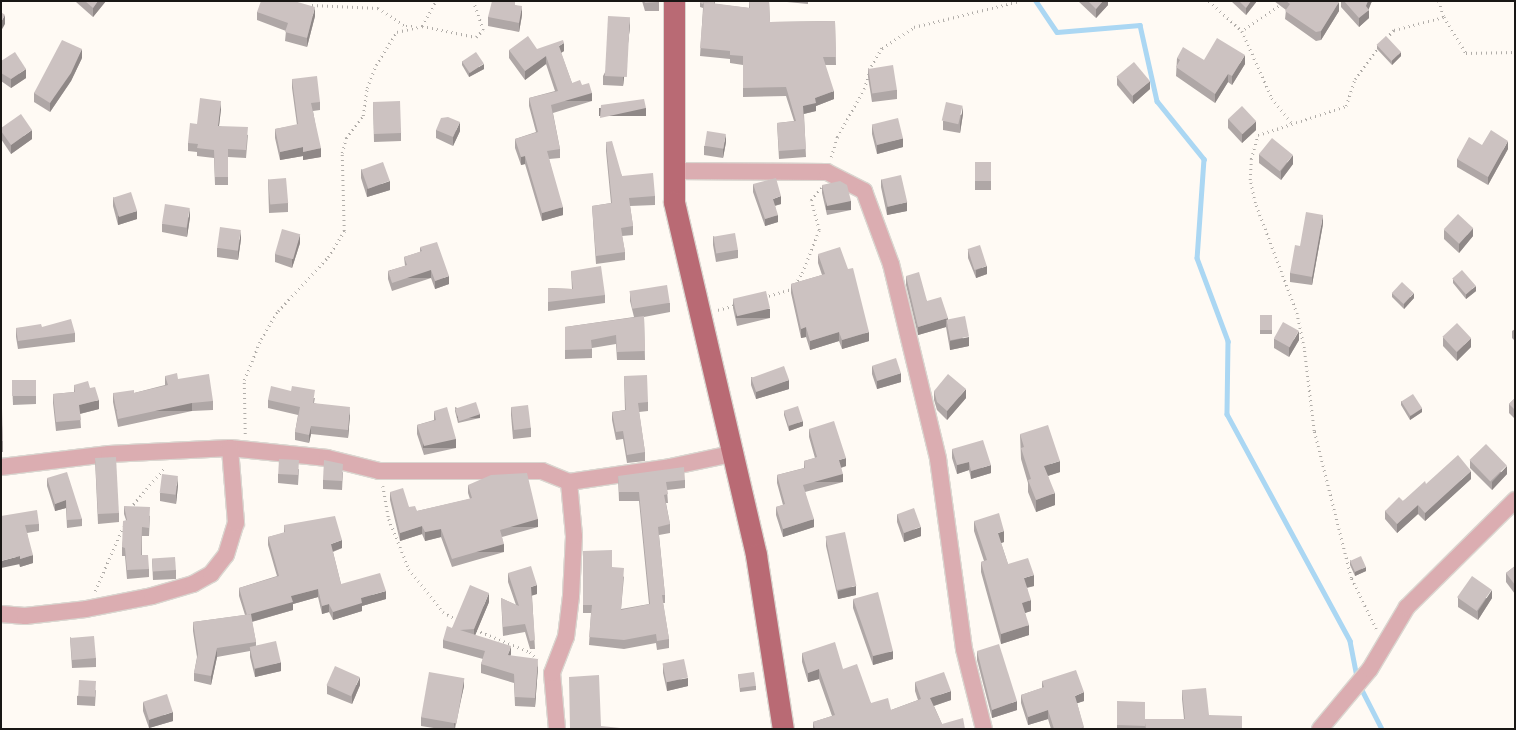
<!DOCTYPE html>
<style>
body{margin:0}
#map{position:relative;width:1516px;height:730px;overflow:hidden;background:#fffaf4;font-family:"Public Sans",sans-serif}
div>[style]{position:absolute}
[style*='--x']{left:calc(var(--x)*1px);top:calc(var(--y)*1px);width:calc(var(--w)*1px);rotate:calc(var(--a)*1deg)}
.stream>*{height:4.5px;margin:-2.25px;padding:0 2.25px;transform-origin:2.25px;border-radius:2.25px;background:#abd7f3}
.path>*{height:2.5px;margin-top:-1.25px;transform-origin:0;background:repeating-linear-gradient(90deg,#b1ada9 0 1px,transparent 0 5px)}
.roads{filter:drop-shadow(1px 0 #dad6d0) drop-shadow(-1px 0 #dad6d0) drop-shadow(0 1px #dad6d0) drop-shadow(0 -1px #dad6d0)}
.minor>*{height:16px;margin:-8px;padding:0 8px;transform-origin:8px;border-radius:8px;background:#dbadb1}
.major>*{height:21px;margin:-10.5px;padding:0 10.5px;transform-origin:10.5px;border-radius:10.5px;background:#b96a74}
.wall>*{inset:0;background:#afa7a6;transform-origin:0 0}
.shaded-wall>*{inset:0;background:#8f8887;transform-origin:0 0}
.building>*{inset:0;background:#ccc2c1;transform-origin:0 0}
span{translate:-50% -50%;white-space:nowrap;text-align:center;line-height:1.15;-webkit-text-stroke:4px #fffaf4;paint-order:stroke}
.frame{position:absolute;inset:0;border:2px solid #191715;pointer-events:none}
</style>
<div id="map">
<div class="stream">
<div style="--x:1036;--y:1;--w:37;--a:56"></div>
<div style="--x:1057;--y:32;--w:83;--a:-4.8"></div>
<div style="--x:1140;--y:25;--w:78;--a:77.4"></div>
<div style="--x:1157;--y:101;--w:75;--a:51"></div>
<div style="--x:1204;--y:159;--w:99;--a:94"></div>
<div style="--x:1197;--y:258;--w:89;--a:69.5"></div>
<div style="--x:1228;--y:341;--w:73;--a:90.8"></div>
<div style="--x:1227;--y:414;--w:258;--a:61.5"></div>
<div style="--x:1350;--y:641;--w:37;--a:79"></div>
<div style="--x:1360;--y:686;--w:48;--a:62.9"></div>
</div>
<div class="path">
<div style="--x:1209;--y:1;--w:45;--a:42.3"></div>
<div style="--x:1287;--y:1;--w:54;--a:146.3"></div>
<div style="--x:1242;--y:31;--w:73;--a:65.9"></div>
<div style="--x:1272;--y:98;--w:33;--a:52"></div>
<div style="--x:1439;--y:1;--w:17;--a:73"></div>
<div style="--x:1444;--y:17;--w:42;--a:58.6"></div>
<div style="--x:1466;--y:53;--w:49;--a:-1.2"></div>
<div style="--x:312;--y:5;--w:66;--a:2.6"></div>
<div style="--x:378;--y:8;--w:33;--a:33"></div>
<div style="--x:406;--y:26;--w:10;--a:0"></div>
<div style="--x:422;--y:26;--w:55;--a:11.5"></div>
<div style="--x:476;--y:37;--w:10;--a:-45"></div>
<div style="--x:483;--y:30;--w:31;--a:-109"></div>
<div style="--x:1386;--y:38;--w:11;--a:-45"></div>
<div style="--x:1394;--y:30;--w:52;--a:-14.6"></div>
<div style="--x:831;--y:157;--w:21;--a:-73"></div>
<div style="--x:837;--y:137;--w:55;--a:-60.6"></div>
<div style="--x:864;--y:89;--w:24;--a:-73"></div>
<div style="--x:871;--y:66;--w:21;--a:-59"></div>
<div style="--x:882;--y:48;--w:38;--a:-33"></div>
<div style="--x:914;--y:27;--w:109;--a:-13.8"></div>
<div style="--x:764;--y:297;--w:29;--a:-16"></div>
<div style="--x:792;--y:289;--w:19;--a:-58"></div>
<div style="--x:802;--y:273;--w:46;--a:-68.4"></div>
<div style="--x:819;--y:230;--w:31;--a:-105"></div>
<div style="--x:811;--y:200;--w:16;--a:-50"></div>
<div style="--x:718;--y:310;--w:18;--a:-16"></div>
<div style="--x:245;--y:434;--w:54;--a:-91.1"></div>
<div style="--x:244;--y:380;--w:44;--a:-67.5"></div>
<div style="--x:261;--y:339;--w:33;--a:-59"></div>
<div style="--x:278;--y:311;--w:74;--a:-47.2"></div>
<div style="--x:328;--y:257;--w:31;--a:-58"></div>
<div style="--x:344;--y:231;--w:78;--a:-91.5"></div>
<div style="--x:342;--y:153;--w:16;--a:-75"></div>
<div style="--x:346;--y:138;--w:28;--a:-52"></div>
<div style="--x:363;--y:116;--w:28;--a:-82"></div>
<div style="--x:367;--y:88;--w:25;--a:-69"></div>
<div style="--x:376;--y:65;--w:39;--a:-58"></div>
<div style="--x:397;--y:32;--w:26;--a:-13"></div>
<div style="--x:422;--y:26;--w:29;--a:-61"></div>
<div style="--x:383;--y:486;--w:34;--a:80"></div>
<div style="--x:389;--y:519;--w:54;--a:68.2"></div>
<div style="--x:409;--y:569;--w:55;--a:51.7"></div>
<div style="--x:443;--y:612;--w:17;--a:28"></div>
<div style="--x:130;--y:508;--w:54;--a:-49.5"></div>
<div style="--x:95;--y:591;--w:70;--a:-66.4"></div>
<div style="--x:1376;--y:629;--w:57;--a:-116.1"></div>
<div style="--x:1351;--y:578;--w:152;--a:-104.1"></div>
<div style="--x:1314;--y:431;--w:84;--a:-96.9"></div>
<div style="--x:1304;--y:348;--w:35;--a:-102"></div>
<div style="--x:1297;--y:314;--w:119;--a:-110.7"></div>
<div style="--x:1255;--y:203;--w:24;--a:-102"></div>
<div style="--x:1250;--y:180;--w:21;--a:-87"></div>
<div style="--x:1251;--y:159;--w:25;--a:-74"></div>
<div style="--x:1258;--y:135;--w:93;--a:-18.2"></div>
<div style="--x:1346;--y:106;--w:28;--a:-72"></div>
<div style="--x:1355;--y:79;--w:41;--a:-54"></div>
<div style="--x:476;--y:630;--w:58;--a:22.2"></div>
<div style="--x:530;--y:652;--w:11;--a:45"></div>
</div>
<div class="roads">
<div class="minor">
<div style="--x:672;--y:171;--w:155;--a:0.4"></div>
<div style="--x:827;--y:172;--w:42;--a:27.2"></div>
<div style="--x:864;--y:191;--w:78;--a:69.7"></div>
<div style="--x:891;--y:264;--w:201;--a:76.4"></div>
<div style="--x:938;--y:459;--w:192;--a:82.2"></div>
<div style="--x:964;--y:649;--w:82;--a:76"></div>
<div style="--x:1;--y:467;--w:109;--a:-6.9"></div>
<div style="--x:109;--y:454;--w:121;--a:-2.8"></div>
<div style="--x:230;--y:448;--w:98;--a:5.9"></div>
<div style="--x:327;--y:458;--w:54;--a:14"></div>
<div style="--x:379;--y:471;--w:163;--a:0"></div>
<div style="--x:542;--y:471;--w:29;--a:22"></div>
<div style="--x:569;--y:482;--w:102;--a:-8.4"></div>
<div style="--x:670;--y:467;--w:62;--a:-12"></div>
<div style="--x:1;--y:614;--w:24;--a:5"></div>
<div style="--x:25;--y:616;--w:61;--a:-6.5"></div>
<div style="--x:86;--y:609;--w:67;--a:-11.1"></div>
<div style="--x:152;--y:596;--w:43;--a:-16.3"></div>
<div style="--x:193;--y:584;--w:21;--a:-29"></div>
<div style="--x:211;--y:574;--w:24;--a:-52"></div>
<div style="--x:226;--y:555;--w:34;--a:-73"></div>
<div style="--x:236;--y:523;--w:75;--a:-94.6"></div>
<div style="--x:557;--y:729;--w:56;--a:-95.1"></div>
<div style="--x:552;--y:673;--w:39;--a:-69"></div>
<div style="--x:566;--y:637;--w:41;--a:-83"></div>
<div style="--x:571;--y:596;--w:60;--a:-87.1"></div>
<div style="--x:574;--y:536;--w:54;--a:-95.3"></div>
<div style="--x:1320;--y:729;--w:78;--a:-50.2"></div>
<div style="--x:1370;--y:669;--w:72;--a:-59.2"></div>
<div style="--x:1407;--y:607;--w:152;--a:-44.7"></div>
</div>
<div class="major">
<div style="--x:674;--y:1;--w:201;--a:90"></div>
<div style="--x:674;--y:202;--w:362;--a:76.9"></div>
<div style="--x:756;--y:555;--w:176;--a:81.2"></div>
</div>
</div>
<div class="wall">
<div style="clip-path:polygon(76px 1px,106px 1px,93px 17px,76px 2px)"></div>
<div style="clip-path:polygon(642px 1px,659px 1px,659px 11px,645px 11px)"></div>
<div style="clip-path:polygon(700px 1px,715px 1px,715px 4px,749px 8px,749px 1px,769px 1px,770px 22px,835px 21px,836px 65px,825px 65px,834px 99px,816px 106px,816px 111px,804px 114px,806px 157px,779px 159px,777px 123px,794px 121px,786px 96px,743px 97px,743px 65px,730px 63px,730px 59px,700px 56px,703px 8px,700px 7px)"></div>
<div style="clip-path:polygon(787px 1px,808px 1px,808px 4px,787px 2px)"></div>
<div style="clip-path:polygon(1078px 1px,1108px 1px,1108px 5px,1096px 18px)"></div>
<div style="clip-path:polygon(1231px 1px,1257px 1px,1246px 15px)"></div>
<div style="clip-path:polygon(1274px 1px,1338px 1px,1339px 11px,1321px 40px,1316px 41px,1285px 19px,1286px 10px)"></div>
<div style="clip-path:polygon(1341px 1px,1372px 1px,1368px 9px,1369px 18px,1359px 27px,1341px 7px)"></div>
<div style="clip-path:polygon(516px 5px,522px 15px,519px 32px,488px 26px,488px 17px)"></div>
<div style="clip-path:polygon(257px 12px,315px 16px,307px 47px,285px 41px,286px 31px,257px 20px)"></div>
<div style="clip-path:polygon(630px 26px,623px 86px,603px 85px,603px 76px)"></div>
<div style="clip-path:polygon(1377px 45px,1401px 56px,1392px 65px,1377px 49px)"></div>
<div style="clip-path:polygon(537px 49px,564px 51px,561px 53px,572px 83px,582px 85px,592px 101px,553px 113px,560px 149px,560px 158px,549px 159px,563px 215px,542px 221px,525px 164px,521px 165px,515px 148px,515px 139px,536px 132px,529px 106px,529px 98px,555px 91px,546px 64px,525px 80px,509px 58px,509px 50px)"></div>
<div style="clip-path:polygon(82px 58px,71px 81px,50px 112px,34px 102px,34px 93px)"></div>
<div style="clip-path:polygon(1177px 58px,1204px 60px,1245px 64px,1232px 85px,1228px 82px,1215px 103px,1176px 76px)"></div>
<div style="clip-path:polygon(1px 61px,26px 78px,11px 88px,1px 81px)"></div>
<div style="clip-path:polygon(462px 61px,484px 69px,469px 77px,462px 65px)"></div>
<div style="clip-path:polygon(868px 68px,897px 90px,897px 99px,872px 102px,868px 77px)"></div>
<div style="clip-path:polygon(1117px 77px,1150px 89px,1133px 104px,1117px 85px)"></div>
<div style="clip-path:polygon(292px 79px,320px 102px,320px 110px,313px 111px,321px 157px,303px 160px,303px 156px,280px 160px,275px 138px,275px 129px,297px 125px,292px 88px)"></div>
<div style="clip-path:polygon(373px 102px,401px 133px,401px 141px,374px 142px)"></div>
<div style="clip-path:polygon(221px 109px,219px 126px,248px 135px,246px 158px,228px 157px,228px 185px,215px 185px,214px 158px,197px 156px,197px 152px,188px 151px,188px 143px,197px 124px)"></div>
<div style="clip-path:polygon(963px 114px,960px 133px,943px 130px,943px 121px)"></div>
<div style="clip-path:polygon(1228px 119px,1256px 130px,1242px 143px,1228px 128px)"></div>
<div style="clip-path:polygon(872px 125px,903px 147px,877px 154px,872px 134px)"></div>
<div style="clip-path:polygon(1px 128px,32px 139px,11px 154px,1px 139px)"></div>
<div style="clip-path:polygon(436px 130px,460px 131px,453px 146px,436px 138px)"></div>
<div style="clip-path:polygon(606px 142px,622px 176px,655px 196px,655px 205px,630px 206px,633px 226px,633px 235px,622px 236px,625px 252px,625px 260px,596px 264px,592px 206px,611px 203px,606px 151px)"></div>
<div style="clip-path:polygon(726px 142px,723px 158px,704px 155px,704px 146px)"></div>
<div style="clip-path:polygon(1508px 149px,1488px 185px,1457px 167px,1457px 159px)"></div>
<div style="clip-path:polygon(1259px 154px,1293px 164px,1281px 180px,1259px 163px)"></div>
<div style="left:975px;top:162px;width:16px;height:28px"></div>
<div style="clip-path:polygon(361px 169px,390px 190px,367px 197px,361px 178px)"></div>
<div style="clip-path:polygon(268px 179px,288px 203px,288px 212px,269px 213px)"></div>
<div style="clip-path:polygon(881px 179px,907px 211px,887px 215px,881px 187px)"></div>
<div style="clip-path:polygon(753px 184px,781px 204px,775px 206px,778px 222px,765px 226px,753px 192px)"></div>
<div style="clip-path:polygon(822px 185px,851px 210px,827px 215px,822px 193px)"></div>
<div style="clip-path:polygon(113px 197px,137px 219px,118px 225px,113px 206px)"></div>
<div style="clip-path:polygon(190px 217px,187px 237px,162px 232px,162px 224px)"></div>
<div style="clip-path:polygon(1323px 224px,1312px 285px,1290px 282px,1290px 273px)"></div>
<div style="clip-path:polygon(1444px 230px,1473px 236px,1459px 253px,1444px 239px)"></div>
<div style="clip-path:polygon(713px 236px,738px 250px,738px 258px,716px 262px,713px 245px)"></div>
<div style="clip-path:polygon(241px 239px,238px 260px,217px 257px,217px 248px)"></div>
<div style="clip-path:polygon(300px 243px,292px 268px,275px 262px,275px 254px)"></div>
<div style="clip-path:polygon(420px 247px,449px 284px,435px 289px,431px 278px,392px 291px,388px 279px,388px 271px,405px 266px,404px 257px,420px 252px)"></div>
<div style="clip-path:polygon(968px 249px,987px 274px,976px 278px,968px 258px)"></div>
<div style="clip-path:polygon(818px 254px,869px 341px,842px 349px,839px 341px,810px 350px,806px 337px,801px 338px,791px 293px,791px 284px,822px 275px,818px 263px)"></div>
<div style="clip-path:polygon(571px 271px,605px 295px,605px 303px,548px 311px,548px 288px,572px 289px)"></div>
<div style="clip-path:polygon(906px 276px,927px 301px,948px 320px,969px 346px,950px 350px,946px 327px,918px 335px,906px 285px)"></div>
<div style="clip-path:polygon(1453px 279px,1476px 291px,1466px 299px,1453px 283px)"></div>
<div style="clip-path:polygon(630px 292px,670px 303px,670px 312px,644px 317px,645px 360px,617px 360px,616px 344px,592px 348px,592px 358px,565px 359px,565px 327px,634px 317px,630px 301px)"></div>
<div style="clip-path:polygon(1392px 293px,1414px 298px,1404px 309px,1392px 297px)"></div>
<div style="clip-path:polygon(733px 299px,770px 318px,737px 326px,733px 308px)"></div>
<div style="left:1260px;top:315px;width:12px;height:19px"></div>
<div style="clip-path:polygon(42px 327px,75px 333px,75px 342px,18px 349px,16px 337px,16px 328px)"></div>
<div style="clip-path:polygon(1515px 329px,1515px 341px,1512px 338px,1512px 331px)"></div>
<div style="clip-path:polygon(1443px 337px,1471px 347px,1457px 361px,1443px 346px)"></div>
<div style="clip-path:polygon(1274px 339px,1299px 340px,1289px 357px,1274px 348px)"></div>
<div style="clip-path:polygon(872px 366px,901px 382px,877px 389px,872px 374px)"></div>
<div style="clip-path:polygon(165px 376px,178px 379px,213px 401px,213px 410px,192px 411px,118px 427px,113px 402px,113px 393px,134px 393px,165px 385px)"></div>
<div style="clip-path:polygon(624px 376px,648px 402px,648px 411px,639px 412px,645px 452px,645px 461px,627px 463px,623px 439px,616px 440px,612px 420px,612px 412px,625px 410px)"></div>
<div style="clip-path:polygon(751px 377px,789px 389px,756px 399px,751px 385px)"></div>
<div style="clip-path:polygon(12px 381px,36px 396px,36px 404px,13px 405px)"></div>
<div style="clip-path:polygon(74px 385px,90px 388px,99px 409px,80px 414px,81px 428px,56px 431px,53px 403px,53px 394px,74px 392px)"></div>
<div style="clip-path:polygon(934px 391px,966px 398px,947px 420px,937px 410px,934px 400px)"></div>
<div style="clip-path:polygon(315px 398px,314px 403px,350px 415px,348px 438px,311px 434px,309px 443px,295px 440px,295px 432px,298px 415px,268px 408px,268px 400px)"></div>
<div style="clip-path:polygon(1515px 398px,1515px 419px,1509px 413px,1509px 404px)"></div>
<div style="clip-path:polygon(1401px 401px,1422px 412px,1410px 420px,1401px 405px)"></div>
<div style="clip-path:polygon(455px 407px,480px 418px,458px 423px,455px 411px)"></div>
<div style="clip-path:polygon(511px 407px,531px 428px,531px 437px,513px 439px,511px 415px)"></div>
<div style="clip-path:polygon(1px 409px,3px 441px,3px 452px,1px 452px)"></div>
<div style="clip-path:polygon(434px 411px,456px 448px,424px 455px,417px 434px,417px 425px,434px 420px)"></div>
<div style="clip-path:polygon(784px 411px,803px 426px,789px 431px,784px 415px)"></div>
<div style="clip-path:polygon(809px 429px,846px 466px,841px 468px,843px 482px,805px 492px,814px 527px,783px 537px,776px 515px,776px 507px,783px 505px,777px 483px,777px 475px,804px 468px,804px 461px,815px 458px,809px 437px)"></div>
<div style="clip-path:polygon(1020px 434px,1060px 472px,1048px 476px,1055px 505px,1036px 512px,1028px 492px,1028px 483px,1021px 459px)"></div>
<div style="clip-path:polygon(952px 449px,991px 473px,971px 479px,969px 470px,957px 474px,952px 458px)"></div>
<div style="clip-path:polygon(95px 459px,119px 513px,119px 522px,98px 524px)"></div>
<div style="clip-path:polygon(1470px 460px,1507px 474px,1492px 490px,1470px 468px)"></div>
<div style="clip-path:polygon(299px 469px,298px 485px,278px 483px,278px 474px)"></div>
<div style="clip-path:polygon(343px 472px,342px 490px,323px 489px,323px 480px)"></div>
<div style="clip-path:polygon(618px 476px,685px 480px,685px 488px,667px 490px,668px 503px,666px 503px,670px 524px,670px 533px,659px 535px,665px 595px,665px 603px,663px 603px,669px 639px,669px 648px,657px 650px,656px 643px,624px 649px,589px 645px,591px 613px,583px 613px,583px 551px,612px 567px,624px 577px,621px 609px,649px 604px,639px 501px,619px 501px)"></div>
<div style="clip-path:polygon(47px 478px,82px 519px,82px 526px,67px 528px,66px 508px,55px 511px,47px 486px)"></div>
<div style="clip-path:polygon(1471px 479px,1425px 521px,1418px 514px,1397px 533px,1385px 519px,1385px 511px,1403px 501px,1426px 484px)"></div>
<div style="clip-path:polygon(178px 485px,176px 504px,160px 501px,160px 493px)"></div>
<div style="clip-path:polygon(468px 485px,538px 527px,502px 537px,504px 552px,452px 567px,441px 537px,425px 541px,422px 534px,400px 541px,390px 500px,390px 492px,409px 507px,417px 511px,470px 499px,468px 493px)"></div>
<div style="clip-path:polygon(124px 506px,150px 516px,149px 536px,142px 536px,142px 555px,149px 569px,149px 577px,127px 579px,125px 556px,122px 556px,122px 547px,126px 520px,124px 514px)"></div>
<div style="clip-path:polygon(897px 514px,921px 536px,904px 542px,897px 522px)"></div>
<div style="clip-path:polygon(1px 516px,39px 524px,39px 531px,27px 533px,33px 563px,20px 567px)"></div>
<div style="clip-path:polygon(974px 521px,1004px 542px,1001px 543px,1008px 564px,1034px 586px,1027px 588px,1031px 611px,1025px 613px,1029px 635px,1001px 644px,981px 572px,981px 562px,984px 561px,974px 531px)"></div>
<div style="clip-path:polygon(284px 525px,342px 548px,333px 552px,341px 584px,386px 599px,362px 606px,362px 611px,333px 620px,329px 612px,322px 614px,318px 597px,293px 604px,293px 610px,252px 622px,256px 642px,256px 646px,281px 671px,255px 677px,250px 657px,250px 651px,217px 657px,211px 685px,194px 681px,194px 673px,197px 657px,193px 631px,193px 622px,245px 615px,239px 596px,239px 588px,277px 576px,268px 545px,268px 537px,284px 533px)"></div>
<div style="clip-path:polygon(826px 538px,856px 595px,838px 599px,826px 546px)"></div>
<div style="clip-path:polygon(152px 559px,176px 570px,176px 579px,153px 580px)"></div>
<div style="clip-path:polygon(1350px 560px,1366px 571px,1355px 576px,1350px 565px)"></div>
<div style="clip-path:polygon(1515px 566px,1515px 594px,1506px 582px,1506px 573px)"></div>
<div style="clip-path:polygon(508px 573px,537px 594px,532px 595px,535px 649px,530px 649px,525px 632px,503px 636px,501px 598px,516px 605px,508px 582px)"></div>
<div style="clip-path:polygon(1458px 598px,1492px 598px,1478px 620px,1458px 607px)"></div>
<div style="clip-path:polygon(853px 599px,893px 659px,873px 665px,853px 608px)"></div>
<div style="clip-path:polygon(489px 602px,475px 635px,511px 654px,510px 656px,538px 667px,535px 707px,515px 706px,514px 683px,481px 673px,481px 664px,483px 659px,443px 648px,443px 640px,452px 628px)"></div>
<div style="clip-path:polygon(70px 637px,96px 658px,96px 667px,72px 668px)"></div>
<div style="clip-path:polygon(977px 651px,1017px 710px,992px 718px,977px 660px)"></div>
<div style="clip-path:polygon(802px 653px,843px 669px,871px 703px,891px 710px,918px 700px,915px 691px,915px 682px,951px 700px,934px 706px,942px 724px,965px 729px,813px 729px,813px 722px,832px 716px,819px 679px,808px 682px,802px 662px)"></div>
<div style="clip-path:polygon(663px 664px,688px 686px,667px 691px,663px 673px)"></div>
<div style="clip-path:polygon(738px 674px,756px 686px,756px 690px,740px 692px)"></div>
<div style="clip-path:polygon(1042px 681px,1084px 701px,1077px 703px,1084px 729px,1051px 729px,1048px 719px,1028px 725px,1021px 703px,1021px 695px,1042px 688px)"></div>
<div style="clip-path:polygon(327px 685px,360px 685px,352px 704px,327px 694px)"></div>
<div style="clip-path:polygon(464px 686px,455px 729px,440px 729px,421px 726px,421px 717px)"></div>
<div style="clip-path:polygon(96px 690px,95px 706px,77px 705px,77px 696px)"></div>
<div style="clip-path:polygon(1182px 690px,1209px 715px,1242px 729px,1117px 729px,1117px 701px,1145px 719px,1184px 719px,1182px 699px)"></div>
<div style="clip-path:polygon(143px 702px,173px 721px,149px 728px,143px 711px)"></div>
</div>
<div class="shaded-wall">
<div style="clip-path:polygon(98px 1px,106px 1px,93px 17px,93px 8px)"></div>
<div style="clip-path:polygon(1103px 1px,1108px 1px,1108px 5px,1096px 18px,1096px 9px)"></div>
<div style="clip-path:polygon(1251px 1px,1257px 1px,1246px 15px,1246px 8px)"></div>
<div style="clip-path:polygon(1368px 1px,1372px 1px,1368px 11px,1369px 10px,1369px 18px,1359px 27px,1359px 18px)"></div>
<div style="clip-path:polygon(1339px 2px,1339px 11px,1321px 40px,1321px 31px)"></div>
<div style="clip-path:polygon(522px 6px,522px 15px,519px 32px,519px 23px)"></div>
<div style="clip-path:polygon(315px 7px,315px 16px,307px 47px,307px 38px)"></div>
<div style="clip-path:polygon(5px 15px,5px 24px,1px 31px,1px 22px)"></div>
<div style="clip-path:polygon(630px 17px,630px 26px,623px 86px,623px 77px)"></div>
<div style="clip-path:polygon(564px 43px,564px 51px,559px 54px,559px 46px)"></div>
<div style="clip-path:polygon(82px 49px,82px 58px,71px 81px,50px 112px,50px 103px)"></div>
<div style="clip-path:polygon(1401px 52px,1401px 56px,1392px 65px,1392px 60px)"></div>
<div style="clip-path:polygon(1245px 55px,1245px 64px,1232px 85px,1232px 76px)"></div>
<div style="clip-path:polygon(546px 56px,546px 64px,525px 80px,525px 71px)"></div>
<div style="clip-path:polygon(484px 64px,484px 69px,469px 77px,469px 73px)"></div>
<div style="clip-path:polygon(26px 69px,26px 78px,11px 88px,11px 79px)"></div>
<div style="clip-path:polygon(1228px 74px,1228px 82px,1215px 103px,1215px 94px)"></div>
<div style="clip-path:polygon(1150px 81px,1150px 89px,1133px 104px,1133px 95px)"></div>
<div style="clip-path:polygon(834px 91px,834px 99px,816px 106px,816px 111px,803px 114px,803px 106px,815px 98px)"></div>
<div style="left:592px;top:93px;width:8px;height:43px;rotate:90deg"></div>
<div style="clip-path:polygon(221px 101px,221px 109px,218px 134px,218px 126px)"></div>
<div style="clip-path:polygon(963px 106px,963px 114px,960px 133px,960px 124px)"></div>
<div style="left:646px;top:108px;width:8px;height:47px;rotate:90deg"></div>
<div style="clip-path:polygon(1256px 121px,1256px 130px,1242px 143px,1242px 134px)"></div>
<div style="clip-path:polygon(460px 122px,460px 131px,453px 146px,453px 137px)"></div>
<div style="clip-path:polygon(32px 130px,32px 139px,11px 154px,11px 145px)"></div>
<div style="clip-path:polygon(726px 134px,726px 142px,723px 158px,723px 149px)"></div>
<div style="clip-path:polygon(903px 138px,903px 147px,877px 154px,877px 145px)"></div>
<div style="clip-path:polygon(1508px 141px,1508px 149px,1488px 185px,1488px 177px)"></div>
<div style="clip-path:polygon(303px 147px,303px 156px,280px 160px,280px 152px)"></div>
<div style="clip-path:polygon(321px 148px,321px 157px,303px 160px,303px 152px)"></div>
<div style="clip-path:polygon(1293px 155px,1293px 164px,1281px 180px,1281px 171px)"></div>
<div style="clip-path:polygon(525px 156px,525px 164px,521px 165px,521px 157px)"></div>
<div style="clip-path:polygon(390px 181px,390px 190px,367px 197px,367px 189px)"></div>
<div style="clip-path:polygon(781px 196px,781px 204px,773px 206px,773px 199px)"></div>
<div style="left:851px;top:201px;width:9px;height:25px;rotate:90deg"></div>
<div style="clip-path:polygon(907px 202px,907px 211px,887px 215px,887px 207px)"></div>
<div style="clip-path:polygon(563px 207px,563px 215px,542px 221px,542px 213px)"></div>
<div style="clip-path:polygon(190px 208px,190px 217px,187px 237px,187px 228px)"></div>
<div style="clip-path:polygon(137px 211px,137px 219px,118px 225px,118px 216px)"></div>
<div style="clip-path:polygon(778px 215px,778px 222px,765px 226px,765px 219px)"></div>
<div style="clip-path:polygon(1323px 215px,1323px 224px,1312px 285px,1312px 277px)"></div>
<div style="clip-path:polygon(1473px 228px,1473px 236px,1459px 253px,1459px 244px)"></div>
<div style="clip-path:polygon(241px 230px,241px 239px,238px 260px,238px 252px)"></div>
<div style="clip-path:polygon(300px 234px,300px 243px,292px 268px,292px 259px)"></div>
<div style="clip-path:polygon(987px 266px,987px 274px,976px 278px,976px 270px)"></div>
<div style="left:431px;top:270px;width:8px;height:41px;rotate:90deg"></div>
<div style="clip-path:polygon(449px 276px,449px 284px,435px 289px,435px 281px)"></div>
<div style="clip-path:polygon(1476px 286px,1476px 291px,1466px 299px,1466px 294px)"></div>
<div style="clip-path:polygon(1414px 293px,1414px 298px,1404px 309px,1404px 304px)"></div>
<div style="left:770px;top:309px;width:9px;height:34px;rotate:90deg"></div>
<div style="clip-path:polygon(948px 318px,948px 326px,946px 320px,946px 327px,918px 335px,918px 327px)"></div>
<div style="clip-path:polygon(806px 327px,806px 337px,801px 338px,801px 329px)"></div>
<div style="clip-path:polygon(1299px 331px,1299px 340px,1289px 357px,1289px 348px)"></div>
<div style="clip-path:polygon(839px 332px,839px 341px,810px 350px,810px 341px)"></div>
<div style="clip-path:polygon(869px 332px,869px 341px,842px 349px,842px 340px)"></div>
<div style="clip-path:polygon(969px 337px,969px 346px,950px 350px,950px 341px)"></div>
<div style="clip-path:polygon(1471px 338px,1471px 347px,1457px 361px,1457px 352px)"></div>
<div style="clip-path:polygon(901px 373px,901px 382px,877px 389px,877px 380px)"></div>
<div style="clip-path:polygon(789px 380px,789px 389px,756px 399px,756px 390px)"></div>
<div style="clip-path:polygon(966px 389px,966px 398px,947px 420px,947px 411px)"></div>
<div style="clip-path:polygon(99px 400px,99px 409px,79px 414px,79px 405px)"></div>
<div style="left:192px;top:403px;width:8px;height:76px;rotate:90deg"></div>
<div style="clip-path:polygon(350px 407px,350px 415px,348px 438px,348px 430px)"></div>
<div style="clip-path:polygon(1422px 408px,1422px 412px,1410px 420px,1410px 415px)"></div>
<div style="left:480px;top:414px;width:4px;height:23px;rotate:90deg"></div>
<div style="clip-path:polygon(803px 421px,803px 426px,789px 431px,789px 426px)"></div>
<div style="clip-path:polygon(311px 426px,311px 434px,309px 443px,309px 435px)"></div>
<div style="left:456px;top:439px;width:9px;height:33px;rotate:90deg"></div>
<div style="clip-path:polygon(846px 458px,846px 466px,839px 468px,839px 460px)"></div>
<div style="clip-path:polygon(1060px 461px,1060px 472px,1044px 477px,1044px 466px)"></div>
<div style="clip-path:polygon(969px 462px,969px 470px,957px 474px,957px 465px)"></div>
<div style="clip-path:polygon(991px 465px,991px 473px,971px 479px,971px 471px)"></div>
<div style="clip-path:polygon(1507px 466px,1507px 474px,1492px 490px,1492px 482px)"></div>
<div style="clip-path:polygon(1471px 471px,1471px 479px,1425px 521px,1425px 513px)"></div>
<div style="left:843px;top:474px;width:8px;height:41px;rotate:90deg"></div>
<div style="clip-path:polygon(178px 476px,178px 485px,176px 504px,176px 495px)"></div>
<div style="clip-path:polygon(1055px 493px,1055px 505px,1036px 512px,1036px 500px)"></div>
<div style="clip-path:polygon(66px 500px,66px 508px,55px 511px,55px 504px)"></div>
<div style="clip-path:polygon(1418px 505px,1418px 514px,1397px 533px,1397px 524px)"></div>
<div style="left:538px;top:519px;width:8px;height:40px;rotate:90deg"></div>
<div style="clip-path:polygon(814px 519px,814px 527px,783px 537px,783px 529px)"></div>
<div style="clip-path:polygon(422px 526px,422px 534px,400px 541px,400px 533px)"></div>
<div style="clip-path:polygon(921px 527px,921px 536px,904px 542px,904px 533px)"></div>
<div style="clip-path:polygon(441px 529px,441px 537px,425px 541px,425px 532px)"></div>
<div style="clip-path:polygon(1004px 531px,1004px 542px,998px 544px,998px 533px)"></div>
<div style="clip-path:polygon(342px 540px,342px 548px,331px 552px,331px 544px)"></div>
<div style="left:504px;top:544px;width:8px;height:54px;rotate:90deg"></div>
<div style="clip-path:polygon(33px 555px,33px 563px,20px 567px,20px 559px)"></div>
<div style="clip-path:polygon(20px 556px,20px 564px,1px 568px,1px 561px)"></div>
<div style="clip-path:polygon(1366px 567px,1366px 571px,1355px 576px,1355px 572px)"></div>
<div style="clip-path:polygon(1034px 575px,1034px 586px,1024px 588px,1024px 578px)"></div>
<div style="clip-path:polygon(537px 585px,537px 594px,531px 596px,531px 587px)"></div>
<div style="clip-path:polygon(856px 586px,856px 595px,838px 599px,838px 591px)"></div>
<div style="clip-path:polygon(318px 589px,318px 597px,293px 604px,293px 610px,247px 623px,247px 615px,291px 596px)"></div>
<div style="clip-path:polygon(1492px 590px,1492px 598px,1478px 620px,1478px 611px)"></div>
<div style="clip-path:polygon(386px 591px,386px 599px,362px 606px,362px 611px,333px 620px,333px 612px,361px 598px)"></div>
<div style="clip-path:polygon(489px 593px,489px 602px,474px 638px,474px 629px)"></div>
<div style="clip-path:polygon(1031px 600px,1031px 611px,1022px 614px,1022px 603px)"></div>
<div style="clip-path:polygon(329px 604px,329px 612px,322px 614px,322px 606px)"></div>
<div style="clip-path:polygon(1029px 625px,1029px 635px,1001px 644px,1001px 634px)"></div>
<div style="clip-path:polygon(511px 646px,511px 654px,508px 664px,508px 655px)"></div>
<div style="clip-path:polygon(217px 648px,217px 657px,211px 685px,211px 676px)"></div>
<div style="clip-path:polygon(893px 651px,893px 659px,873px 665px,873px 656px)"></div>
<div style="clip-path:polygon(538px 659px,538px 667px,535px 707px,535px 698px)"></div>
<div style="clip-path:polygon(281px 662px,281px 671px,255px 677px,255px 669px)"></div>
<div style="clip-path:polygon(819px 669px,819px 679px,808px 682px,808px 673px)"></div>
<div style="clip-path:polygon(360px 677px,360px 685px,352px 704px,352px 695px)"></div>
<div style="clip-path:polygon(464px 678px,464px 686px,454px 729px,454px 722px)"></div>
<div style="clip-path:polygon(688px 678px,688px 686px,667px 691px,667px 682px)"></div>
<div style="clip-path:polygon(951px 691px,951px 700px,930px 707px,930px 698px)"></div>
<div style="clip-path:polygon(1084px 692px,1084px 701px,1075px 704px,1075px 696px)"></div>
<div style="clip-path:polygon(1017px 701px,1017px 710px,992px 718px,992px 710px)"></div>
<div style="clip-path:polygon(1048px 710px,1048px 719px,1028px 725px,1028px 717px)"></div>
<div style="clip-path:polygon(173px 712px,173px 721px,149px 728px,149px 720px)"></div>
</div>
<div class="building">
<div style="clip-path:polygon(85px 1px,98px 1px,93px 8px)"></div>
<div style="clip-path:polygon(261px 1px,294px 1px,315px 7px,307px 38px,285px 32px,288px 23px,257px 12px)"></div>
<div style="clip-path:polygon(492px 1px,515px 1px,515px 5px,522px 6px,519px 23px,488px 17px)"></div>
<div style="clip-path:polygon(644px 1px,659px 1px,659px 2px,645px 3px)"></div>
<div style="clip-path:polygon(700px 1px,714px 1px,714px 4px,704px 2px,703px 4px,700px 3px)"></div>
<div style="clip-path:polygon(749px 1px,769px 1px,770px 22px,835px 21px,836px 57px,823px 57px,834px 91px,815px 98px,816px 103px,803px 106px,806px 149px,779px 151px,777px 123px,796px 121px,786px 87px,743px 88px,743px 56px,730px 55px,730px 51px,700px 48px,704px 2px,750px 8px)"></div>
<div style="clip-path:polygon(1088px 1px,1103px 1px,1096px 9px)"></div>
<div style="clip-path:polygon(1239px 1px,1251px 1px,1246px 8px)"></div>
<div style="clip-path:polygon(1286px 1px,1338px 1px,1339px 2px,1321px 31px,1316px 32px,1285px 11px,1290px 4px)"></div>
<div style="clip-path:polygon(1344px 1px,1368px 1px,1366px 6px,1369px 10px,1359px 18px)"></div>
<div style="clip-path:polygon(1px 12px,5px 15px,1px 22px)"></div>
<div style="left:608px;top:16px;width:22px;height:60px;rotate:3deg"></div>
<div style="clip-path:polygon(528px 36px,537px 49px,563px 40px,564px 43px,559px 46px,572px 83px,580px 80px,582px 85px,589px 83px,592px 93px,551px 105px,560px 149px,547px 151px,563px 207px,542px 213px,525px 156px,521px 157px,515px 139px,538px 132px,529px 98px,558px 91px,546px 56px,525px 71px,509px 50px)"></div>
<div style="left:1386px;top:36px;width:22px;height:13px;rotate:47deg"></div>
<div style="clip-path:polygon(1217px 38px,1245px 55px,1232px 76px,1228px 74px,1215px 94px,1176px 67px,1180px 60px,1177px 58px,1183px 47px,1204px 60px)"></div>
<div style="clip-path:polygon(62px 40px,82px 49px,71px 73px,50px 103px,34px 93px)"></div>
<div style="clip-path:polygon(15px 52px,26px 69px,11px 79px,1px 73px,1px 61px)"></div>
<div style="left:476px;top:52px;width:14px;height:17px;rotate:56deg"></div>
<div style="left:1134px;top:62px;width:25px;height:23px;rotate:50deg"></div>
<div style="left:893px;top:65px;width:25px;height:25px;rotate:81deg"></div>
<div style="clip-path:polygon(317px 76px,320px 102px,311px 103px,321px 148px,303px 152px,303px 147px,280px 152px,275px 129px,298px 124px,292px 79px)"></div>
<div style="clip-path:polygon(200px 98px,221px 101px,218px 126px,248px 127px,246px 150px,228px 149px,228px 177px,215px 177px,214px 150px,197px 148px,198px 144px,188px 143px,190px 123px,197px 124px)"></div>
<div style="clip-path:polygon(644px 99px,646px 108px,600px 118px,601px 105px)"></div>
<div style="left:400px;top:101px;width:32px;height:27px;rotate:88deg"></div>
<div style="left:946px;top:102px;width:17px;height:19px;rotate:13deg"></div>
<div style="left:1242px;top:106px;width:21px;height:19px;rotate:47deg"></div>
<div style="clip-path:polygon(21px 114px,32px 130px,11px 145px,1px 131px,1px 128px)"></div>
<div style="clip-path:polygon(448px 117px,460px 122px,453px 137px,436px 130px,441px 118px)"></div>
<div style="left:898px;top:118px;width:21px;height:27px;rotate:76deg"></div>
<div style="clip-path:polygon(1491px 130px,1508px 141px,1488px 177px,1457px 159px,1469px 137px,1482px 145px)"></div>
<div style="left:707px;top:131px;width:19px;height:15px;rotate:9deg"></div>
<div style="left:1272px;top:138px;width:27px;height:21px;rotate:39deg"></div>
<div style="clip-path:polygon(612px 141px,622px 176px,653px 173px,655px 196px,629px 198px,633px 226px,621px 228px,625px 252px,596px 256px,592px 206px,612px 203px,606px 142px)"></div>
<div style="left:383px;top:162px;width:20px;height:23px;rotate:70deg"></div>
<div style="left:975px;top:162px;width:16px;height:19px"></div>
<div style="left:901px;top:175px;width:28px;height:20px;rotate:77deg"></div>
<div style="left:286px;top:178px;width:25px;height:18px;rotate:85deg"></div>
<div style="clip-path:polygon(776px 178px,781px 196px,773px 199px,778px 215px,765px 219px,753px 184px)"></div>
<div style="clip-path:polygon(840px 181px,847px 185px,851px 201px,827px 206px,822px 185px)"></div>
<div style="left:131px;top:192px;width:20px;height:19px;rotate:72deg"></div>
<div style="left:165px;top:204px;width:25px;height:20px;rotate:9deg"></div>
<div style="clip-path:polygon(1306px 212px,1323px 215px,1312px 277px,1290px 273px,1295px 245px,1300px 246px)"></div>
<div style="left:1458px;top:214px;width:21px;height:21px;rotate:43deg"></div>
<div style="left:220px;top:227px;width:21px;height:21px;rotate:8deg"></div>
<div style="left:282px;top:229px;width:19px;height:26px;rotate:16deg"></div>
<div style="left:735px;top:233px;width:17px;height:22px;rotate:80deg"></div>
<div style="clip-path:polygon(437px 242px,449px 276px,435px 281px,431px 270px,392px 283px,388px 271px,407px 265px,404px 257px,422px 251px,420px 247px)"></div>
<div style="left:980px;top:245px;width:22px;height:13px;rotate:72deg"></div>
<div style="clip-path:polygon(840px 247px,848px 269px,853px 268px,869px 332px,842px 340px,839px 332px,810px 341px,806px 327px,801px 329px,791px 284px,825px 274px,818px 254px)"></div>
<div style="clip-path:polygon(601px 266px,605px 295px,548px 302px,548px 288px,573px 289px,571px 271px)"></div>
<div style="left:1462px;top:270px;width:21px;height:13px;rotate:49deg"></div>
<div style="clip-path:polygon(919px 272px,927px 301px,941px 297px,948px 318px,918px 327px,906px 276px)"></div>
<div style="left:1402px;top:282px;width:16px;height:15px;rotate:43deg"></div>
<div style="left:667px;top:285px;width:18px;height:38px;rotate:81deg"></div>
<div style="left:766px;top:291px;width:18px;height:34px;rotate:77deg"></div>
<div style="left:1260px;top:315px;width:12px;height:15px"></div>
<div style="clip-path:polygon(644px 316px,645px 351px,617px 352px,616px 335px,591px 340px,592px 349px,565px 350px,565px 327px)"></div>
<div style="left:965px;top:316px;width:21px;height:19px;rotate:79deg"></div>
<div style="clip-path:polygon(71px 319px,75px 333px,18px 341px,16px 328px,41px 324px,42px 327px)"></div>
<div style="left:1283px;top:322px;width:18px;height:19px;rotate:29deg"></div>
<div style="left:1457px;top:323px;width:21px;height:20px;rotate:47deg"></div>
<div style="left:896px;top:358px;width:16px;height:25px;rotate:72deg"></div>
<div style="left:784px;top:366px;width:15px;height:35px;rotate:70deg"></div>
<div style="clip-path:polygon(177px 373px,178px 379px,209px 374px,213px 401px,192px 403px,118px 419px,113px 393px,134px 390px,134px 393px,168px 385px,165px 376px)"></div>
<div style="clip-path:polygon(948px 374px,966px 389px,947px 411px,937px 402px,934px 391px)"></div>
<div style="clip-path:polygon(647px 375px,648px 402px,638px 403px,645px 452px,627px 455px,623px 431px,616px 432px,612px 412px,626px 410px,624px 376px)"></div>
<div style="left:36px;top:380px;width:16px;height:24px;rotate:90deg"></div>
<div style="clip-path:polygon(88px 381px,90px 388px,95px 387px,99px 400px,79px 405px,81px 420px,56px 422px,53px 394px,75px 392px,74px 385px)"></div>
<div style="clip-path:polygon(271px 386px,291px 391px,292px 386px,315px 390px,313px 403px,350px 407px,348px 430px,311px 426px,309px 435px,295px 432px,300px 407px,268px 400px)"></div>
<div style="left:1413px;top:394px;width:17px;height:14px;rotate:57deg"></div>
<div style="clip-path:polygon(1515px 398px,1515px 410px,1509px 404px)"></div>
<div style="left:476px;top:402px;width:13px;height:22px;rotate:72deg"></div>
<div style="left:528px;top:405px;width:23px;height:17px;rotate:83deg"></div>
<div style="left:798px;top:406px;width:16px;height:15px;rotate:72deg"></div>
<div style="clip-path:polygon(447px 407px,456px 439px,424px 446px,417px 425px,436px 420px,434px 411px)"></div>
<div style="clip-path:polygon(1px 409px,2px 409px,3px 441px,1px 441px)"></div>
<div style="clip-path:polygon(834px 421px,846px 458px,839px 460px,843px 474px,803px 485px,814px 519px,783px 529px,776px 507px,785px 504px,777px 475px,805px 468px,804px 461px,817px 457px,809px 429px)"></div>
<div style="clip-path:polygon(1048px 425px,1060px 461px,1044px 466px,1055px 493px,1036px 500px,1028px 480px,1031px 479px,1021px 448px,1024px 447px,1020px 434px)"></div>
<div style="clip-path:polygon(983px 440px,991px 465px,971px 471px,969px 462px,957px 465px,952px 449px)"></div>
<div style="left:1486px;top:444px;width:30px;height:23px;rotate:46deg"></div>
<div style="clip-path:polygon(1458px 455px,1471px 471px,1425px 513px,1418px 505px,1397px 524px,1385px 511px,1399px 497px,1403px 501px,1425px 481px,1426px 484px)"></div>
<div style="left:116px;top:457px;width:56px;height:21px;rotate:87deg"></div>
<div style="left:279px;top:459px;width:20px;height:15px;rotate:3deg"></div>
<div style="clip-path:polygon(324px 460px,343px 464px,342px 481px,323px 480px)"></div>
<div style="clip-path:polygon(684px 467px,685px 480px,666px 482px,668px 494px,664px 495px,670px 524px,658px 527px,665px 595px,662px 595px,669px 639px,657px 641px,656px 634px,624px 640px,589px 637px,592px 605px,583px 605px,583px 551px,612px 550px,612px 567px,624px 568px,621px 610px,650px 604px,639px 492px,619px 492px,618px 476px)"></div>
<div style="clip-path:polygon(67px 472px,82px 519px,67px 520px,66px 500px,55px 504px,47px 478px)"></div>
<div style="clip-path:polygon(527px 473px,538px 519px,500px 530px,504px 544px,452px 559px,441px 529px,425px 532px,422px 526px,400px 533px,390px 492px,403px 488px,409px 507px,415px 506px,417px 511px,472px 498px,468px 485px,491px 475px)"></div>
<div style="left:162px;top:474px;width:16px;height:19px;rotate:7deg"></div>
<div style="clip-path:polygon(124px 506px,150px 507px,149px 528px,142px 527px,141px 555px,148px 555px,149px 569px,127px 570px,125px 548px,122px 547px,123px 521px,127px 520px)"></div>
<div style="left:914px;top:508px;width:20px;height:18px;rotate:70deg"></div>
<div style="clip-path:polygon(37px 510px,39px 524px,25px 525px,33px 555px,20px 559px,20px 556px,1px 561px,1px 516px)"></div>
<div style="clip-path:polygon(999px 513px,1004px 531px,998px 533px,1008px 564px,1028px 558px,1034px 575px,1024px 578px,1031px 600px,1022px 603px,1029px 625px,1001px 634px,981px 562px,987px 560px,974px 521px)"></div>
<div style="clip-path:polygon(335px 516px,342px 540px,331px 544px,341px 584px,380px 573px,386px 591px,361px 598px,362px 603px,333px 612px,329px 604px,322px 606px,318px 589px,291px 596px,293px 602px,247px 615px,239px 588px,279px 576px,268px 537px,285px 532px,284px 525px)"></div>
<div style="left:845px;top:532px;width:55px;height:20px;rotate:78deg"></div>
<div style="left:1361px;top:556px;width:12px;height:12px;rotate:66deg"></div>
<div style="left:175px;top:557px;width:13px;height:23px;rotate:86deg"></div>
<div style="clip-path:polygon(531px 566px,537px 585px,531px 587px,535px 640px,530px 641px,525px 624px,503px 627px,501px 598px,519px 606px,508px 573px)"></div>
<div style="clip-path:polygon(1515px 566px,1515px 585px,1506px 573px)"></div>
<div style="left:1472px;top:576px;width:24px;height:26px;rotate:35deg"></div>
<div style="clip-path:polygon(470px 585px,489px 593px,474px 629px,460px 630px,511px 646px,508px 655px,538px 659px,535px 698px,515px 697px,514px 674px,481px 664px,485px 651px,443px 640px,447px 626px,452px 628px)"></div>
<div style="clip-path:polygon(878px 592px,893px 651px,873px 656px,853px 599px)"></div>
<div style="clip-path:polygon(251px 614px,256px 642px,217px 648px,211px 676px,194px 673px,198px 654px,193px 622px)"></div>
<div style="left:94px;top:636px;width:22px;height:24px;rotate:85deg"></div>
<div style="left:276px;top:641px;width:22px;height:27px;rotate:77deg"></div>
<div style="clip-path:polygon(835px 642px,843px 669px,857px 664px,871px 703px,888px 698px,891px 710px,921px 699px,915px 682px,944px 672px,951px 691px,930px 698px,942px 724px,963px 718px,965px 729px,815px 729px,813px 722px,835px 715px,819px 669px,808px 673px,802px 653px)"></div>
<div style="clip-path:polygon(999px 644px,1017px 701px,992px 710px,977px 651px)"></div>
<div style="left:684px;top:659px;width:19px;height:22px;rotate:78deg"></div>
<div style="left:335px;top:666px;width:27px;height:21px;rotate:24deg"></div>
<div style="clip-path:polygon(1076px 670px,1084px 692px,1075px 696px,1084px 727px,1079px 729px,1054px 729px,1048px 710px,1028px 717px,1021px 695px,1044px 687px,1042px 681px)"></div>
<div style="left:429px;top:672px;width:36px;height:46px;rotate:10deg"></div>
<div style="left:754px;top:672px;width:14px;height:16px;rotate:82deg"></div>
<div style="clip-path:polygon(599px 675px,601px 726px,630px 729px,570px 729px,569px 677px)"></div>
<div style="left:79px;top:680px;width:17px;height:16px;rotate:3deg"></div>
<div style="clip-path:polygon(1206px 688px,1209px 715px,1242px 716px,1242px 729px,1146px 729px,1145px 723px,1145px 726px,1117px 725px,1117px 701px,1145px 702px,1145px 719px,1185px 719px,1182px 690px)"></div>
<div style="left:167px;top:694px;width:19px;height:25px;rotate:72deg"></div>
</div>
<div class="frame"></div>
</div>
